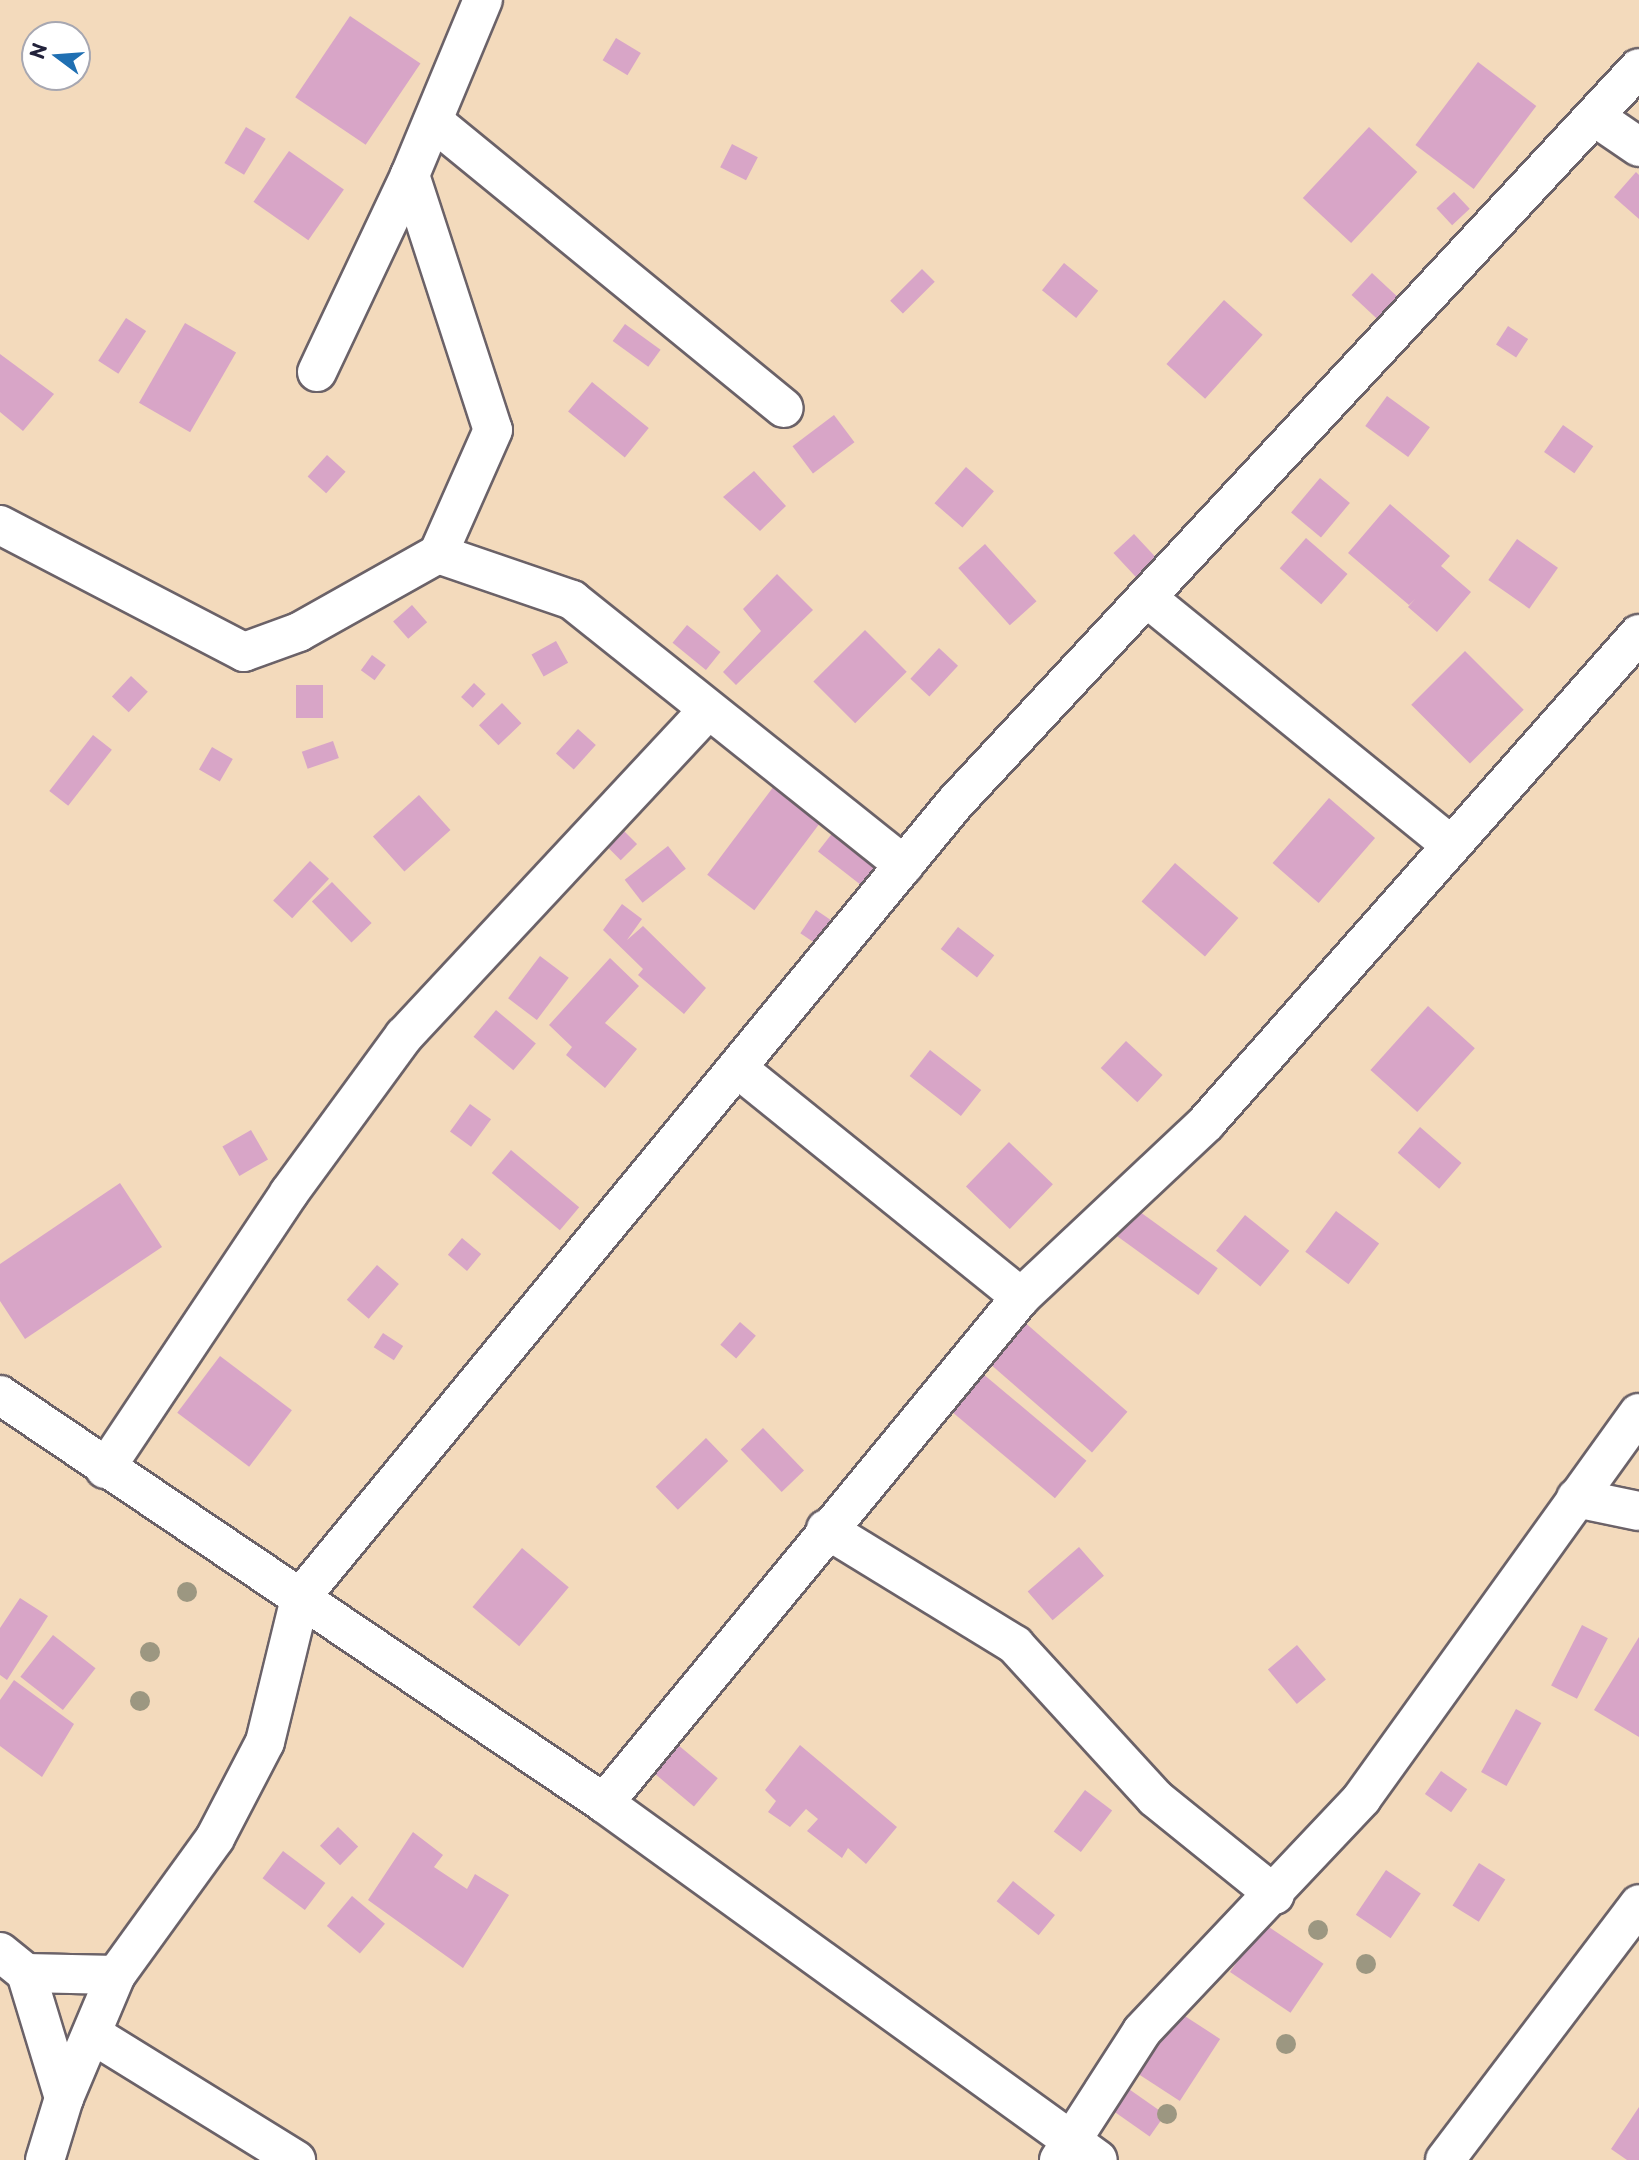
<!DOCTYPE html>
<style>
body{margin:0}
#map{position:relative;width:1639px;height:2160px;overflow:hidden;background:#f3dabc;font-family:"Playpen Sans",sans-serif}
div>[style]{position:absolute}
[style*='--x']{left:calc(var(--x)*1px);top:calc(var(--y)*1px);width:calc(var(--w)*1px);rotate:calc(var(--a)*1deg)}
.building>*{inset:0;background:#d8a5c7;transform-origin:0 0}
.roads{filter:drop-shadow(2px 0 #6b6268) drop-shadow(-2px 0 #6b6268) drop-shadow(0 2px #6b6268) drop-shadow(0 -2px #6b6268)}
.minor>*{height:38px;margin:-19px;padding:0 19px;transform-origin:19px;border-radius:19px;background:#fff}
.trees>*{width:20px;height:20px;margin:-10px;border-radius:50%;background:#9c9781}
span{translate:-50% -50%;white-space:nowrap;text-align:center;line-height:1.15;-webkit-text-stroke:7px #fff;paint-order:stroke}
.north{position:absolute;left:21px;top:21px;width:70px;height:70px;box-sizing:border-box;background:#fff;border:2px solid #a7a7b1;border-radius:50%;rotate:286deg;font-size:19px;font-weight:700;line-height:28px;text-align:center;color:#22223b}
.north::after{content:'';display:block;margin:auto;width:24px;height:32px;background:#1f6fb2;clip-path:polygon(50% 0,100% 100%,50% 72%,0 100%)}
</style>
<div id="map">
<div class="building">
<div style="left:350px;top:16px;width:85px;height:98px;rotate:34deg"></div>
<div style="left:616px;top:38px;width:29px;height:26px;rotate:31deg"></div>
<div style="left:1478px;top:62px;width:73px;height:104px;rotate:37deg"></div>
<div style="left:246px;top:127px;width:23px;height:42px;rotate:31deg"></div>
<div style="left:1369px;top:127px;width:66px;height:97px;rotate:43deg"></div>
<div style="left:732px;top:144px;width:29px;height:26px;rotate:27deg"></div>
<div style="left:289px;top:151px;width:67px;height:62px;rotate:35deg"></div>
<div style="clip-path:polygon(1636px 172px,1639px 175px,1639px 219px,1614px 197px)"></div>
<div style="left:1454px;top:192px;width:23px;height:24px;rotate:47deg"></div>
<div style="left:1064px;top:263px;width:44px;height:35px;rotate:39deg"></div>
<div style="left:922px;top:269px;width:18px;height:45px;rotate:45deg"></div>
<div style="left:1372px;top:273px;width:40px;height:30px;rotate:43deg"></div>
<div style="left:1224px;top:300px;width:52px;height:86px;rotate:42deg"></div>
<div style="left:126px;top:318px;width:24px;height:51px;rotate:33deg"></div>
<div style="left:185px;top:323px;width:59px;height:92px;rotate:30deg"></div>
<div style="left:625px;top:324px;width:44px;height:21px;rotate:36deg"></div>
<div style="left:1508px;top:326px;width:24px;height:22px;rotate:33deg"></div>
<div style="clip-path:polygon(0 354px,54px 394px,23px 431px,0 412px)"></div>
<div style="left:592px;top:382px;width:73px;height:38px;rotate:39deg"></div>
<div style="left:1387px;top:396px;width:53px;height:37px;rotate:36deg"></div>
<div style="left:834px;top:415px;width:34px;height:52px;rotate:53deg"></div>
<div style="left:1563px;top:425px;width:37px;height:33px;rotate:35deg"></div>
<div style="left:327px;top:455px;width:25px;height:29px;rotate:42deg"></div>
<div style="left:966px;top:467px;width:37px;height:48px;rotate:41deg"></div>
<div style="clip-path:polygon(754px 471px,786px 506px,760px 531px,723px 497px)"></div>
<div style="left:1320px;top:478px;width:39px;height:45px;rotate:40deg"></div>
<div style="clip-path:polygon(1390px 504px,1450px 556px,1441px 566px,1471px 592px,1437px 632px,1408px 607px,1415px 599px,1409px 605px,1348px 553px)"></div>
<div style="left:1134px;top:534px;width:41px;height:28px;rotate:47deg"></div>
<div style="left:1306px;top:538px;width:55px;height:40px;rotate:41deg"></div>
<div style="left:1517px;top:539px;width:50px;height:50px;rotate:35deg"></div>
<div style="left:985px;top:544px;width:77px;height:36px;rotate:48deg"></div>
<div style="clip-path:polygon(777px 574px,813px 610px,736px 685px,723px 672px,761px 631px,743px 609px)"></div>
<div style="left:412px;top:605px;width:23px;height:25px;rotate:49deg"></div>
<div style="left:687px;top:625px;width:43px;height:23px;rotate:39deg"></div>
<div style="left:865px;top:630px;width:59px;height:73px;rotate:45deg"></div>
<div style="left:556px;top:641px;width:25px;height:28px;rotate:61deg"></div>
<div style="left:939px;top:648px;width:26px;height:42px;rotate:43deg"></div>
<div style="left:1465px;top:651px;width:83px;height:76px;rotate:45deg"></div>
<div style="left:372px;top:655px;width:17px;height:19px;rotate:36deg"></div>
<div style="left:131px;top:676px;width:23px;height:28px;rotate:43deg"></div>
<div style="left:474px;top:683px;width:16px;height:19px;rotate:43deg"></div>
<div style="left:296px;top:685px;width:27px;height:33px"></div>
<div style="left:502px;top:703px;width:28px;height:32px;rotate:46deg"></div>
<div style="left:578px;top:729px;width:24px;height:33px;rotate:42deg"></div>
<div style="left:93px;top:735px;width:24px;height:71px;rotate:38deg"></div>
<div style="left:333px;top:741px;width:18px;height:33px;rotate:71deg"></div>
<div style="left:212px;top:747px;width:24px;height:26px;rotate:30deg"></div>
<div style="left:777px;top:782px;width:59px;height:116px;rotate:37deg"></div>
<div style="left:419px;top:795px;width:47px;height:62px;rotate:48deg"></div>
<div style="left:1329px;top:798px;width:61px;height:86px;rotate:41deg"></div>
<div style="left:613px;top:820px;width:34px;height:23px;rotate:45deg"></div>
<div style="left:834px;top:831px;width:61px;height:26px;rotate:38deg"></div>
<div style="left:668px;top:846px;width:29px;height:55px;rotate:52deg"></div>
<div style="left:310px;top:861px;width:26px;height:54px;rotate:43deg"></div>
<div style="left:1175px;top:863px;width:84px;height:51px;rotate:41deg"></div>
<div style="left:332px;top:882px;width:57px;height:28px;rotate:46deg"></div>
<div style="clip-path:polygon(622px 904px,642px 919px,627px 940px,643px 926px,706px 988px,684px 1014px,638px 975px,643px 969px,603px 930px)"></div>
<div style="left:816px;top:910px;width:29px;height:28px;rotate:34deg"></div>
<div style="left:958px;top:927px;width:46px;height:28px;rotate:38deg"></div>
<div style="left:540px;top:956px;width:36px;height:53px;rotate:37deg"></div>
<div style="clip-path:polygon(610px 958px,639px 986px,605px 1023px,637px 1049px,605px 1088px,566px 1055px,572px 1047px,549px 1025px)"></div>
<div style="left:1428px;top:1006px;width:63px;height:86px;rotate:42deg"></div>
<div style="left:496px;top:1010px;width:52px;height:35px;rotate:40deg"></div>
<div style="left:1126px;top:1041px;width:50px;height:37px;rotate:43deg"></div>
<div style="left:930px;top:1050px;width:65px;height:33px;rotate:38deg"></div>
<div style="left:470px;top:1104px;width:26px;height:34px;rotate:36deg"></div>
<div style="left:1420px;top:1127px;width:55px;height:34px;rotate:41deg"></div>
<div style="left:251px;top:1130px;width:34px;height:33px;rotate:60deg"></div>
<div style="left:1009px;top:1142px;width:61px;height:62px;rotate:44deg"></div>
<div style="left:511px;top:1150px;width:89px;height:30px;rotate:40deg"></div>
<div style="clip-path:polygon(120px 1183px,162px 1247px,25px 1339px,0 1301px,0 1264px)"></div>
<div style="left:1136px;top:1209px;width:101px;height:33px;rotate:36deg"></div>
<div style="left:1336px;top:1211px;width:54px;height:51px;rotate:37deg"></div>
<div style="left:1245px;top:1215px;width:57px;height:46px;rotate:39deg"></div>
<div style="left:462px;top:1238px;width:25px;height:22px;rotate:40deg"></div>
<div style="left:377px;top:1265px;width:29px;height:46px;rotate:41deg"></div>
<div style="left:1015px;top:1314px;width:149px;height:54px;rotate:41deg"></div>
<div style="left:740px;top:1322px;width:21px;height:30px;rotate:41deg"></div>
<div style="left:383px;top:1333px;width:24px;height:17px;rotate:33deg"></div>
<div style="left:220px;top:1356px;width:90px;height:71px;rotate:37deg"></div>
<div style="left:970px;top:1363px;width:152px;height:49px;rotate:40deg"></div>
<div style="left:763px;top:1428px;width:59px;height:31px;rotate:46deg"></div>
<div style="left:706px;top:1438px;width:32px;height:70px;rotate:46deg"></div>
<div style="left:1079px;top:1547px;width:38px;height:68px;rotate:49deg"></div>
<div style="left:522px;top:1548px;width:61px;height:77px;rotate:40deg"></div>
<div style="clip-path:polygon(20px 1598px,48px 1616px,7px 1680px,0 1675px,0 1628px)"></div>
<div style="left:1582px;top:1625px;width:29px;height:68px;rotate:27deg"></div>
<div style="left:53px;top:1635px;width:54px;height:53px;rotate:38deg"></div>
<div style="clip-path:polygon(1639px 1637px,1639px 1737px,1594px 1710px)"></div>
<div style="left:1297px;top:1645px;width:45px;height:38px;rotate:50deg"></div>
<div style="clip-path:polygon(14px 1680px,74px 1724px,42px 1777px,0 1746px,0 1700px)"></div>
<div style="left:1516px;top:1709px;width:29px;height:72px;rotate:29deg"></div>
<div style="left:671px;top:1739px;width:61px;height:37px;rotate:40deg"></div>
<div style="clip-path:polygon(800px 1745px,897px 1827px,866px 1864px,848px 1848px,842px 1858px,807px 1831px,818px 1819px,806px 1809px,790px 1827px,768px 1812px,776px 1801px,765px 1790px)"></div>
<div style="left:1441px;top:1771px;width:32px;height:28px;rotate:35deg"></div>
<div style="left:1085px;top:1790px;width:34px;height:52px;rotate:37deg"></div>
<div style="left:338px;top:1827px;width:28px;height:26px;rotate:44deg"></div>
<div style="clip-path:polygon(413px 1832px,443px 1855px,434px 1867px,467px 1889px,475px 1874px,509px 1895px,463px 1968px,368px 1900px)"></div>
<div style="left:283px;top:1851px;width:53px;height:34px;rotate:37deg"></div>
<div style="left:1479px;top:1863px;width:31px;height:50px;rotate:32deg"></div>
<div style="left:1386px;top:1870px;width:42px;height:54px;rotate:34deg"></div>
<div style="left:1013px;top:1881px;width:54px;height:26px;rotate:39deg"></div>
<div style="left:352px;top:1896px;width:43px;height:39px;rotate:40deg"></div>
<div style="left:1263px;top:1923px;width:73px;height:59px;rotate:34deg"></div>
<div style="left:1174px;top:2009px;width:55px;height:74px;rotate:33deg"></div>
<div style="left:1116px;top:2080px;width:60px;height:27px;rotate:35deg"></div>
<div style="clip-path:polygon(1639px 2107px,1639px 2160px,1627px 2160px,1611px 2149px)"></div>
</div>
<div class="roads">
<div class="minor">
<div style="--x:1595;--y:117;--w:53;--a:34.3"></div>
<div style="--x:433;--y:121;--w:453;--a:39.3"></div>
<div style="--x:410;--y:175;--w:268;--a:72"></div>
<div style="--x:493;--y:430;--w:136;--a:113.9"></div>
<div style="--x:438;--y:554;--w:142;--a:18.9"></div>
<div style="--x:572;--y:600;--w:425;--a:38.6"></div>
<div style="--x:317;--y:372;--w:218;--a:-64.7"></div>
<div style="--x:410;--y:175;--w:190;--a:-67.4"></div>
<div style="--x:0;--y:525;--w:275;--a:27.5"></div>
<div style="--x:244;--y:652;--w:59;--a:-20"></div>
<div style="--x:299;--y:632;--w:159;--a:-29.3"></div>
<div style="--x:1147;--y:598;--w:388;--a:39.1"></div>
<div style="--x:737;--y:1068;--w:365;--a:38.9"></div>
<div style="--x:0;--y:1395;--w:729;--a:34.04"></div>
<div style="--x:604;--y:1803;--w:609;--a:35.85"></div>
<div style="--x:105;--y:1469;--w:332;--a:-56.3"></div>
<div style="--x:289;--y:1193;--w:195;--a:-53.8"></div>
<div style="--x:404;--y:1036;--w:446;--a:-47"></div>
<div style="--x:1576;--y:1498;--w:64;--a:11.7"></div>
<div style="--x:826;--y:1529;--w:222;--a:31.5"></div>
<div style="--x:1015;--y:1645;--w:207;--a:47.5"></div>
<div style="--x:1155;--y:1798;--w:154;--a:38.9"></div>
<div style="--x:604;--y:1803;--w:656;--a:-50.51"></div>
<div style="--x:1021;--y:1297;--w:254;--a:-43.2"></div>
<div style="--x:1206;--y:1123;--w:653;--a:-48.48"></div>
<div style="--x:0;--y:1952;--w:33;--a:39"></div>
<div style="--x:26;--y:1973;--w:131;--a:73.1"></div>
<div style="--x:64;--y:2098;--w:65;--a:107"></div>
<div style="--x:26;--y:1973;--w:90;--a:1.3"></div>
<div style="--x:92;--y:2034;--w:240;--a:31.7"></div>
<div style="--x:64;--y:2098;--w:134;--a:-67.1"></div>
<div style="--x:116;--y:1975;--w:169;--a:-54.1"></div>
<div style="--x:215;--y:1838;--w:108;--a:-62.5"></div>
<div style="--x:265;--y:1742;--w:148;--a:-76.3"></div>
<div style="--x:300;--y:1598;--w:1029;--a:-50.52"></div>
<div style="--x:954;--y:804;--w:1005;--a:-47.06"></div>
<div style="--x:1059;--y:2160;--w:153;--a:-57.2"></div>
<div style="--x:1142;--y:2031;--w:320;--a:-46.6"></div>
<div style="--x:1362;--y:1798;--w:474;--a:-54.3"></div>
<div style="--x:1445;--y:2160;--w:321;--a:-52.8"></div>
</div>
</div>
<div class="trees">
<div style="left:187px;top:1592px"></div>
<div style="left:150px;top:1652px"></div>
<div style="left:140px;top:1701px"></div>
<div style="left:1318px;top:1930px"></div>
<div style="left:1366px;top:1964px"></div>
<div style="left:1286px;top:2044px"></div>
<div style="left:1167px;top:2114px"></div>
</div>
<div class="north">N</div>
</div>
